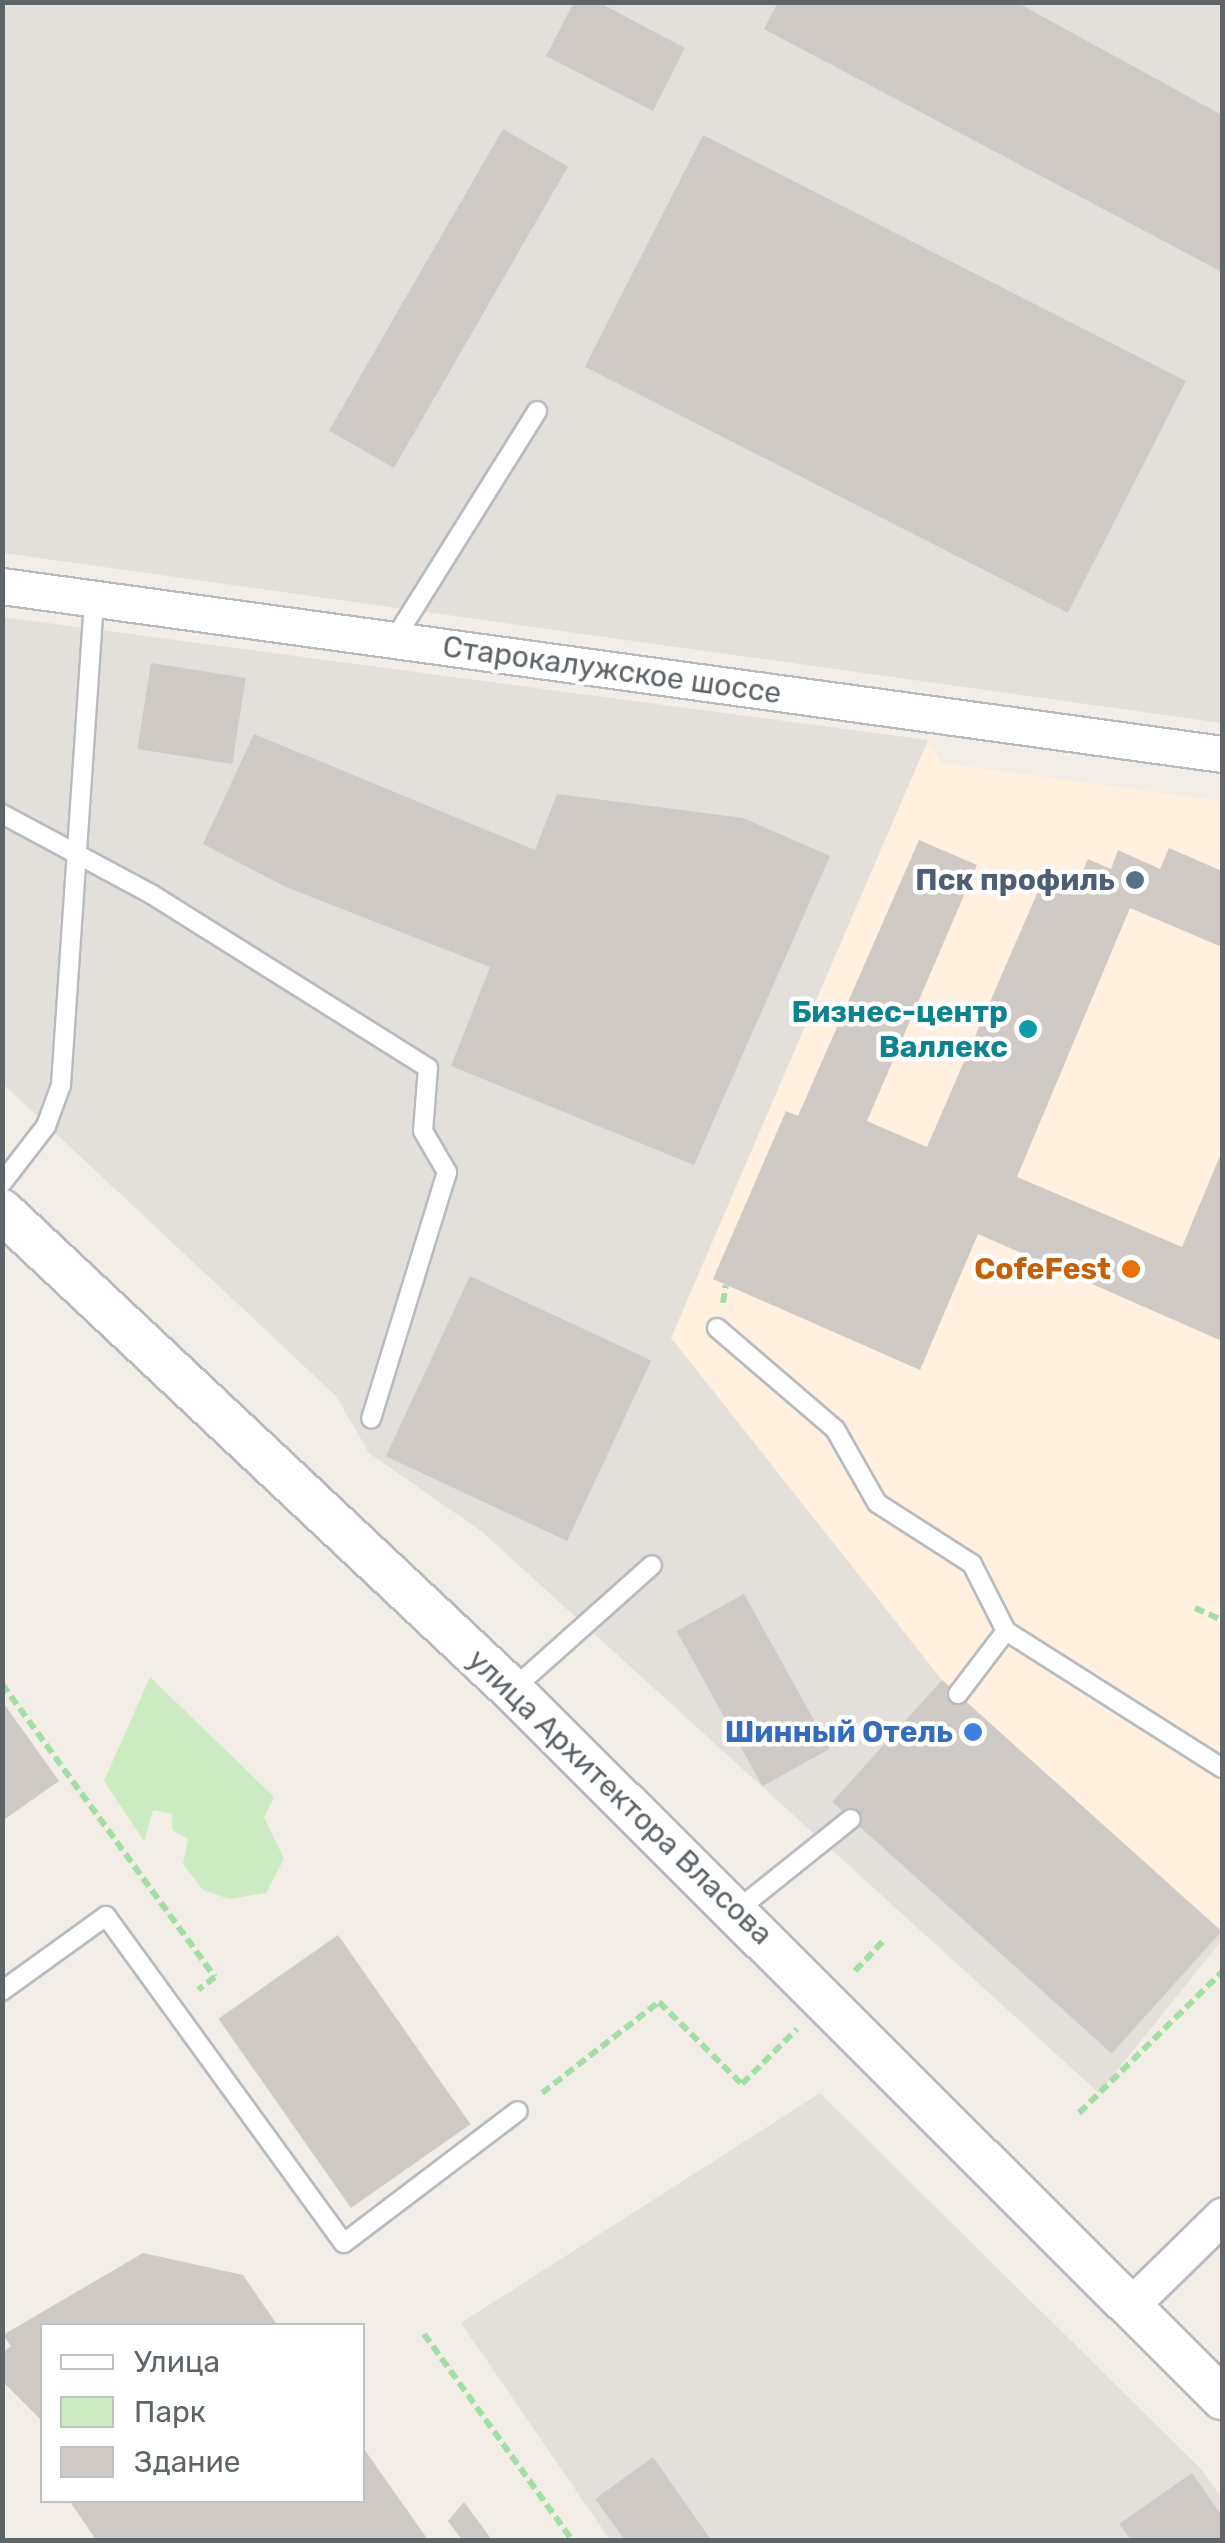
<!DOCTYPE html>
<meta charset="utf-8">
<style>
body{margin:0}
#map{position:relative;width:1225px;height:2543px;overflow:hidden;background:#f2ede7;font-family:Rubik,sans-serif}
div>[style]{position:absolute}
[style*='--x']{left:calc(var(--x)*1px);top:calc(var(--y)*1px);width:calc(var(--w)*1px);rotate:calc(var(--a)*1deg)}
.commercial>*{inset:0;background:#fff0df}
.industrial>*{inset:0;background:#e3dfdb}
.green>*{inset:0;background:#ccebc2}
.building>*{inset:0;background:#cfcac6;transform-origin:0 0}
.path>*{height:6px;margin-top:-3px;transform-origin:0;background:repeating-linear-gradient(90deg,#a3dfa4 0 10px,transparent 0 15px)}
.roads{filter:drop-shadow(2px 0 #b7bbbf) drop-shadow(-2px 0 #b7bbbf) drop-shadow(0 2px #b7bbbf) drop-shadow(0 -2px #b7bbbf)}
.service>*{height:18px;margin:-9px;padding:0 9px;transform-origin:9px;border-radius:9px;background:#fff}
.minor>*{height:35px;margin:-17.5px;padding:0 17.5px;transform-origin:17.5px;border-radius:17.5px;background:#fff}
.tertiary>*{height:42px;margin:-21px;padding:0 21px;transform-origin:21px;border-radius:21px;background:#fff}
.dots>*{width:28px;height:28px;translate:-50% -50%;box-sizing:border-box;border:5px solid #fff;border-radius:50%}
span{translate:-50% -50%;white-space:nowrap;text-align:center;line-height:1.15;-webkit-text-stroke:9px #fff;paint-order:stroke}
.street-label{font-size:30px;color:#5e6569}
.service-label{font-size:30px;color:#4e5e75;font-weight:700}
.right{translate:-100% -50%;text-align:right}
.culture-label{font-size:30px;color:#0d838f;font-weight:700}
.food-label{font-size:30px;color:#c56008;font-weight:700}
.shop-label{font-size:30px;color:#366cbe;font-weight:700}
.frame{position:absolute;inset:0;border:5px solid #5e6569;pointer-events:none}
.legend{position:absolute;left:40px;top:2323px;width:325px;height:180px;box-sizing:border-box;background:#fff;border:2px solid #bfc1c3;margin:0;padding:12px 18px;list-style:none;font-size:30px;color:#5e6569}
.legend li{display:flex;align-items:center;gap:20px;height:50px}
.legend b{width:50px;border:2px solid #bfc1c3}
</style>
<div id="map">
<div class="commercial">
<div style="clip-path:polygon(928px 740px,942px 763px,1222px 801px,1222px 1931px,942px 1680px,671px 1338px)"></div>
</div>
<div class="industrial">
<div style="clip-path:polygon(3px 3px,1222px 3px,1222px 723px,3px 553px)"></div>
<div style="clip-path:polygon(2px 617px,928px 740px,671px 1338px,942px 1680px,1222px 1931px,1222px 1940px,1099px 2093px,481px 1531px,369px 1453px,336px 1396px,3px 1084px)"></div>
<div style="clip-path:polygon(820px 2093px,1202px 2470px,1222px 2499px,1222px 2540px,610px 2540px,461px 2323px)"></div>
</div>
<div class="green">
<div style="clip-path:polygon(150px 1677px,274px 1797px,264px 1817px,284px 1859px,266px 1893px,229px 1899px,203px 1890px,183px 1864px,188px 1839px,172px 1830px,172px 1814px,153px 1810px,144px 1841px,104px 1781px)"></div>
</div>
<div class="building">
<div style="clip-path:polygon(574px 2px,598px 2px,685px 48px,653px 111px,546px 56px)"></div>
<div style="clip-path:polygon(778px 2px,1016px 2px,1222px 115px,1222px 272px,764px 29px)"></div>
<div style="left:503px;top:129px;width:75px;height:348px;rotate:30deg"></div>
<div style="left:703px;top:135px;width:542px;height:260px;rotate:27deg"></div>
<div style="left:151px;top:663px;width:96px;height:87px;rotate:9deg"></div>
<div style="clip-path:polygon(254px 734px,535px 850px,557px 794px,743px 818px,830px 856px,694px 1165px,451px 1066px,490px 967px,286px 887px,203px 844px)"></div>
<div style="clip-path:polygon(919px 840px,977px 865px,867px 1121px,927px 1147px,1042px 882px,1072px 895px,1088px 859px,1111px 869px,1118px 850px,1160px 869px,1169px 848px,1222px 871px,1222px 947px,1130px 908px,1017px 1177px,1182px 1247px,1222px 1151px,1222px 1341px,978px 1234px,920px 1370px,713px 1279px,786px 1111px,798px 1116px)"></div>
<div style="left:470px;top:1276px;width:200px;height:199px;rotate:25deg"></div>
<div style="left:744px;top:1594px;width:177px;height:77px;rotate:61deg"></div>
<div style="left:942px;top:1680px;width:376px;height:164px;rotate:42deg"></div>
<div style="clip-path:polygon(2px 1701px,59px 1781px,2px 1821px)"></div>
<div style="left:338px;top:1935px;width:231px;height:146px;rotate:55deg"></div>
<div style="clip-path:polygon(143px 2253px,243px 2275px,278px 2326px,42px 2326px,42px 2421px,2px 2381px,2px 2353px,11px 2346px,3px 2335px)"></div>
<div style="clip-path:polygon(362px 2446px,428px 2540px,96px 2540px,69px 2500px,362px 2500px)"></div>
<div style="clip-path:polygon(653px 2457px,711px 2540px,625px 2540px,595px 2499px)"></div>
<div style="clip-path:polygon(1192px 2473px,1222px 2516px,1222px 2540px,1131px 2540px,1119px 2524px)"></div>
<div style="clip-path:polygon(464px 2502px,492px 2540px,462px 2540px,448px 2521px)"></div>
</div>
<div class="path">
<div style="--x:723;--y:1303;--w:18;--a:-81"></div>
<div style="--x:1195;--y:1608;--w:30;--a:24"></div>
<div style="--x:2;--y:1684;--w:362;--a:54"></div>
<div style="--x:215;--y:1977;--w:21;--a:143"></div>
<div style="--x:855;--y:1971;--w:44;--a:-46.8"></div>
<div style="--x:542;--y:2093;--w:148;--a:-37.9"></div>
<div style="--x:659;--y:2002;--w:117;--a:44.7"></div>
<div style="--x:742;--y:2084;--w:78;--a:-45"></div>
<div style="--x:1079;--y:2113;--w:201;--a:-44.6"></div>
<div style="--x:424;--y:2334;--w:254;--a:54.3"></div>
</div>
<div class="roads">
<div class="service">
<div style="--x:394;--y:640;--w:270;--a:-58"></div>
<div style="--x:2;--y:814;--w:169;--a:28.2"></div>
<div style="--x:151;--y:894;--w:327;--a:32.1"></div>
<div style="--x:428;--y:1068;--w:63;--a:94.5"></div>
<div style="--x:423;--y:1131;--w:48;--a:59.7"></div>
<div style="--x:447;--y:1172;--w:258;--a:107.1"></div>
<div style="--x:2;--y:1183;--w:72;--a:-52.3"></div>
<div style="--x:46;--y:1126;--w:44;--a:-69.9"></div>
<div style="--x:61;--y:1085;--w:488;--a:-86.1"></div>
<div style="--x:717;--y:1328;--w:155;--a:40.6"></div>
<div style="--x:835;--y:1429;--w:85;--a:60.4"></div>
<div style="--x:877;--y:1503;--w:113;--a:32.7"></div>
<div style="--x:972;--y:1564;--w:75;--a:63.1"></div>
<div style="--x:1006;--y:1631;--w:256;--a:32.4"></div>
<div style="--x:513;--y:1689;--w:186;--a:-41.7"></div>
<div style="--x:958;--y:1694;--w:79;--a:-52.7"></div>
<div style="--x:736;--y:1911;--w:147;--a:-38.7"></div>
<div style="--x:2;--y:1991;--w:128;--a:-35.8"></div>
<div style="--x:106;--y:1916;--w:404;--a:54"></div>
<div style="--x:344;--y:2243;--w:218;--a:-37.2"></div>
</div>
<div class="minor">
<div style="--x:2;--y:586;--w:1232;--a:7.84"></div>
<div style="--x:1130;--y:2306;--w:129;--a:-44.4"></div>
</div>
<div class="tertiary">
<div style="--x:2;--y:1211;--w:700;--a:43.2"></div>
<div style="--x:512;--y:1690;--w:1003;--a:44.92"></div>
</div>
</div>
<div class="dots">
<div style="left:1135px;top:880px;background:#5c6f8a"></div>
<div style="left:1028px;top:1029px;background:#0f9aa8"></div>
<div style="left:1131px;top:1269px;background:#e8710a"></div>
<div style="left:973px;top:1732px;background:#3f7fe0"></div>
</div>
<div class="street-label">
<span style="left:612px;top:670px;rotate:8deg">Старокалужское шоссе</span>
<span style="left:620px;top:1797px;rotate:44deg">улица Архитектора Власова</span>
</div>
<div class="service-label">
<span class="right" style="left:1115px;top:880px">Пск профиль</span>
</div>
<div class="culture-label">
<span class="right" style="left:1008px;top:1029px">Бизнес-центр<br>Валлекс</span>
</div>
<div class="food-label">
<span class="right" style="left:1111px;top:1269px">CofeFest</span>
</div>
<div class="shop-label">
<span class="right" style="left:953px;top:1732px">Шинный Отель</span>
</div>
<div class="frame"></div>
<ul class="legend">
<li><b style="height:12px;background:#fff"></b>Улица</li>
<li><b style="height:28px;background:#ccebc2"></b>Парк</li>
<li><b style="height:28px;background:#cfcac6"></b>Здание</li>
</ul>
</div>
